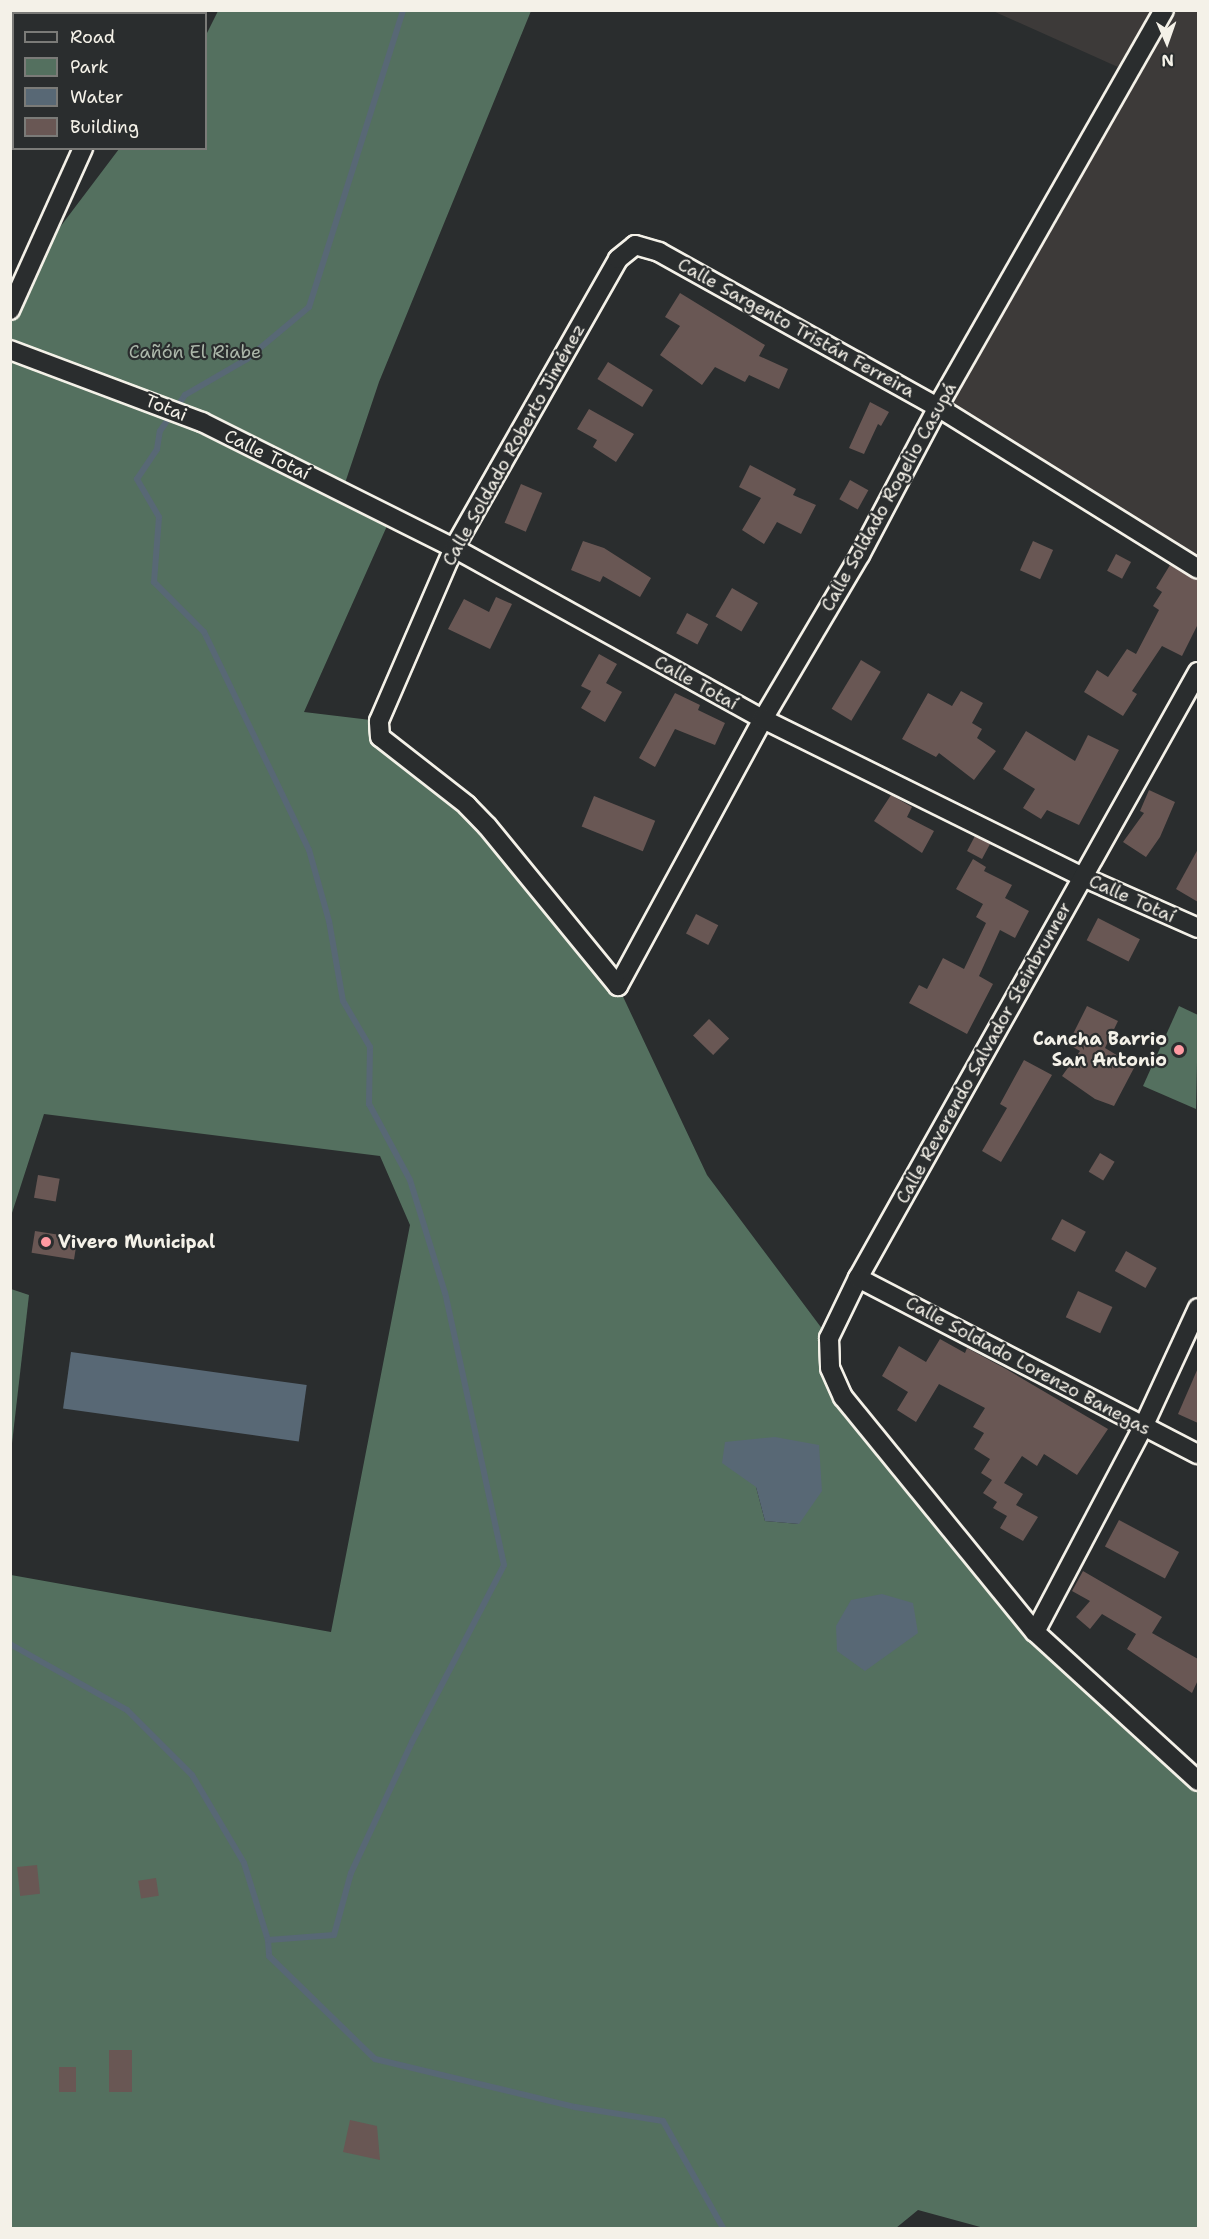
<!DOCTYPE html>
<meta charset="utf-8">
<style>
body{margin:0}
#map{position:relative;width:1209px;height:2239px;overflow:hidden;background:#2a2d2e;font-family:"Shantell Sans",sans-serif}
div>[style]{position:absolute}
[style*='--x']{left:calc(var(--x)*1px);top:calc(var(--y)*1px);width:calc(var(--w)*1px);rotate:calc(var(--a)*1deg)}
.built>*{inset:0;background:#3d3a39}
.green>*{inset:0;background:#54705f}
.water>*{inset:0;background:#586875;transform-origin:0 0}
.stream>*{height:6px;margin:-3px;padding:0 3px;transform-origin:3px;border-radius:3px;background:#586875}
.building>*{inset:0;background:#695754;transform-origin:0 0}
.roads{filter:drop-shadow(2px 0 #f4f1e8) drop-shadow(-2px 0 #f4f1e8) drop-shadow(0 2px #f4f1e8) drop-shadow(0 -2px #f4f1e8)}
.minor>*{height:18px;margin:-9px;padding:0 9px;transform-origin:9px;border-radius:9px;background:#2a2d2e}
.dots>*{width:16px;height:16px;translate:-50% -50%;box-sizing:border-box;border:3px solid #2a2d2e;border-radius:50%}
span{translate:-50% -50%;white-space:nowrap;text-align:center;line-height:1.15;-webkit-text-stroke:4.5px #2a2d2e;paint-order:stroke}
.street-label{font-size:18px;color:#f4f1e8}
.park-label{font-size:18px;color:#acb7aa}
.poi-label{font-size:18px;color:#f4f1e8;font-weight:700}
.right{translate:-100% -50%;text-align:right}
.left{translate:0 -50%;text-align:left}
.frame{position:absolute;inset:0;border:12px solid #f4f1e8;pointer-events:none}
.legend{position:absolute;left:12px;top:12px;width:195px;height:138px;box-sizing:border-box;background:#2a2d2e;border:2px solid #7b7b78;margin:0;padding:8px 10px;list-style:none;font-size:18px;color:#f4f1e8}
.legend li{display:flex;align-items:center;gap:12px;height:30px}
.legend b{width:30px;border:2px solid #7b7b78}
.north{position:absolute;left:1137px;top:12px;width:60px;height:60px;-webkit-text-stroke:4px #2a2d2e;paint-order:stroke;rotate:178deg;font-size:16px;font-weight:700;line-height:24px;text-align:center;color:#f4f1e8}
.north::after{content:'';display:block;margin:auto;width:21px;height:27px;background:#f4f1e8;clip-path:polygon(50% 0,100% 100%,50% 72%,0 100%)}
</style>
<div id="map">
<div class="built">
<div style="clip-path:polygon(993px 11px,1198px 11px,1198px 569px,938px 407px,1129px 72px)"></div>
</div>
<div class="green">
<div style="clip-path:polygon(evenodd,218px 11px,531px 11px,379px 382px,342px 492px,391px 517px,304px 712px,379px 721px,380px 738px,467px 805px,618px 986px,707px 1175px,829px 1338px,830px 1368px,1035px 1631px,1198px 1781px,1198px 2228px,984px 2228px,918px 2210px,896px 2228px,11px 2228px,11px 1575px,331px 1632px,410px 1225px,380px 1156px,44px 1114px,11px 1216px,11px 292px,119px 149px,206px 148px,206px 35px,218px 11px,756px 1487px,799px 1524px,765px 1521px,756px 1487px)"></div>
<div style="clip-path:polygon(1179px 1006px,1198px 1015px,1196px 1109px,1143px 1086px)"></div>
<div style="clip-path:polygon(11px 1289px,29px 1295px,11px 1452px,10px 1289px)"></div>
</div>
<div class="water">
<div style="left:71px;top:1352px;width:238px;height:57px;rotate:8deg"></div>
<div style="clip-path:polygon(775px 1437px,819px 1445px,822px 1491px,799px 1524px,765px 1521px,756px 1487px,722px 1463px,725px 1442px)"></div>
<div style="clip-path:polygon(882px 1594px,913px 1603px,918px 1633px,865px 1671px,837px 1651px,836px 1626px,851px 1600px)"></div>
</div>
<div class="stream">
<div style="--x:10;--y:1644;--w:134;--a:29.4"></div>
<div style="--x:127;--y:1710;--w:92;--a:45"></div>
<div style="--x:192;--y:1775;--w:102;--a:59.4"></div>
<div style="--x:244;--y:1863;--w:81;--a:72.7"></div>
<div style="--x:268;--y:1940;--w:16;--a:86"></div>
<div style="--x:269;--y:1956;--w:148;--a:44.2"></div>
<div style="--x:375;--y:2059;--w:206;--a:13.5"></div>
<div style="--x:575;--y:2107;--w:89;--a:9"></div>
<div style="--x:663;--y:2121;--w:123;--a:60.7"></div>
<div style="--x:268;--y:1940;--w:66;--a:-4.3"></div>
<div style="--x:334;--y:1935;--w:64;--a:-74.7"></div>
<div style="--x:351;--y:1873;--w:145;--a:-65"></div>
<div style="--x:412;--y:1742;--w:199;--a:-62.5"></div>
<div style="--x:504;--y:1565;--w:278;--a:-102.2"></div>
<div style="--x:445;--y:1293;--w:118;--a:-107.2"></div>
<div style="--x:410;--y:1180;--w:86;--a:-118.3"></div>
<div style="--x:369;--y:1104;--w:57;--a:-89"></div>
<div style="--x:370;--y:1047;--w:53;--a:-120.4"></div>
<div style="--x:343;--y:1001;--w:81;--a:-99.9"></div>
<div style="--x:329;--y:921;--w:74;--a:-105.7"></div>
<div style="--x:309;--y:850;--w:242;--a:-115.7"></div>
<div style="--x:204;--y:632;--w:71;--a:-135"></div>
<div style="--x:154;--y:582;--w:65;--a:-85.6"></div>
<div style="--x:159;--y:517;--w:44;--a:-120.1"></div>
<div style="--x:137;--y:479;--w:36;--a:-56"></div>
<div style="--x:157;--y:449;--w:18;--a:-81"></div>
<div style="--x:160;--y:431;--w:44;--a:-55.2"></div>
<div style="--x:185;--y:395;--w:72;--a:-30.1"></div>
<div style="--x:247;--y:359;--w:81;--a:-40"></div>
<div style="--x:309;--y:307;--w:312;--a:-72.4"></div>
</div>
<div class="building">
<div style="clip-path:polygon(680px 293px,765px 345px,759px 356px,788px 369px,779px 389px,749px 375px,745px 382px,715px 367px,702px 385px,660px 355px,680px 326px,665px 317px)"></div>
<div style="left:608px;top:362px;width:53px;height:20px;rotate:32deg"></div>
<div style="clip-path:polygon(870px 402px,889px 412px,881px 426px,878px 424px,864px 454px,849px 448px)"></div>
<div style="clip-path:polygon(589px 409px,634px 434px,616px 462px,593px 447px,597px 440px,577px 429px)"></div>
<div style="clip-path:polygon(750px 465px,796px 489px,793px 495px,816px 505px,801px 534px,777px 522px,764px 544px,742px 530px,761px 498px,739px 487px)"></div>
<div style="left:850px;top:480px;width:21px;height:22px;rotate:29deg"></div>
<div style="left:521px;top:484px;width:23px;height:42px;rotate:23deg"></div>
<div style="clip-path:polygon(583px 541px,604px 548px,651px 578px,640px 597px,603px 576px,600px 582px,571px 570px)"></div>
<div style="left:1033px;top:541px;width:22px;height:32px;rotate:24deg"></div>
<div style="left:1116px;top:554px;width:17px;height:19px;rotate:28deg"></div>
<div style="clip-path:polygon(1170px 565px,1198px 580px,1198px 624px,1182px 656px,1162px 646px,1132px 691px,1137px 694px,1123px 716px,1084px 692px,1097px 670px,1108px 677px,1127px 649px,1136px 654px,1159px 610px,1153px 606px,1162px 592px,1156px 588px)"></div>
<div style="left:732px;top:588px;width:30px;height:33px;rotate:30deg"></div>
<div style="clip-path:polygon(496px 597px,512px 604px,490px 649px,448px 629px,464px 599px,489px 612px)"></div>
<div style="left:687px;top:613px;width:24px;height:23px;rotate:28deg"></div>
<div style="clip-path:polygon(599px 654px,617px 664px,606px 683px,622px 692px,605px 722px,581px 708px,591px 691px,581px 686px)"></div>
<div style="left:861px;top:660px;width:23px;height:57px;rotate:31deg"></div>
<div style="clip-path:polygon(961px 691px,983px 703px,972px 723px,982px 729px,977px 738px,996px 751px,974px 780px,939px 753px,936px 757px,902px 739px,928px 693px,952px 706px)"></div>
<div style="clip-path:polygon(675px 693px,700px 705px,698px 710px,725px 723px,715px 745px,675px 729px,655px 767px,639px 758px)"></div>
<div style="clip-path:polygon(1026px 731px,1075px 761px,1088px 735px,1119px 750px,1079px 825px,1047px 810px,1041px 819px,1023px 808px,1035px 789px,1003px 769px)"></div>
<div style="clip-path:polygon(1149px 790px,1175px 802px,1160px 837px,1146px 857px,1123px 842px,1144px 813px,1140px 811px)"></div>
<div style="clip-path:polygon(891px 795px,912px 807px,907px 817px,934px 831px,922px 853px,874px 821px)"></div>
<div style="left:594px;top:796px;width:66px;height:33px;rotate:22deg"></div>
<div style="left:975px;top:836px;width:17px;height:17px;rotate:28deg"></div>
<div style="clip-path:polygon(1198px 849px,1198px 902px,1176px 889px)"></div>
<div style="clip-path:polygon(973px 859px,986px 867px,984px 871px,1012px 885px,1005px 898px,1029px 911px,1015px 938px,1000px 930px,979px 976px,993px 984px,967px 1034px,909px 1003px,919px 985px,927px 989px,943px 958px,964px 969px,986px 923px,976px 917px,983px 904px,956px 889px)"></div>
<div style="left:696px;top:914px;width:25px;height:22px;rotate:27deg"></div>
<div style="left:1098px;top:918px;width:47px;height:25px;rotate:27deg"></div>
<div style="clip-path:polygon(1087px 1006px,1118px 1021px,1105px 1048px,1135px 1066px,1114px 1106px,1095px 1099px,1062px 1076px,1080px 1051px,1068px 1044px)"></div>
<div style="left:709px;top:1019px;width:28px;height:23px;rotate:44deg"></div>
<div style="clip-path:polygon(1024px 1060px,1052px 1075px,1001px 1162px,982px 1151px,1007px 1108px,1000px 1104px)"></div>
<div style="left:1100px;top:1153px;width:17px;height:22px;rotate:31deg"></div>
<div style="left:38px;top:1175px;width:22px;height:23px;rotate:10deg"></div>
<div style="left:1062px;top:1219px;width:27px;height:23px;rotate:28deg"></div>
<div style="left:35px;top:1231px;width:43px;height:22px;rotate:9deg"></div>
<div style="left:1126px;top:1251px;width:35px;height:23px;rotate:29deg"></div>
<div style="left:1078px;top:1291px;width:38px;height:29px;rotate:25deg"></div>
<div style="clip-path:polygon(940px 1339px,965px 1353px,967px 1348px,1006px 1369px,1108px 1429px,1077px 1475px,1044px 1454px,1037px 1466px,1022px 1456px,1004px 1483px,1023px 1494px,1016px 1505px,1038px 1517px,1023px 1541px,1000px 1528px,1007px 1516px,993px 1508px,997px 1502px,983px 1493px,992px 1480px,981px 1473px,990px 1459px,974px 1449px,984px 1433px,973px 1427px,985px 1408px,939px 1384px,916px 1422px,897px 1410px,908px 1392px,882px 1376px,899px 1346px,926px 1362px)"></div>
<div style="clip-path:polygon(1198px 1368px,1198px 1423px,1178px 1414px)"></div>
<div style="left:1119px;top:1520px;width:68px;height:30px;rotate:28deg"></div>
<div style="clip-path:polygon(1083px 1571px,1162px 1617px,1152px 1633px,1198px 1659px,1198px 1680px,1192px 1693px,1127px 1649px,1136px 1634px,1102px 1614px,1090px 1629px,1076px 1617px,1090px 1601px,1072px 1591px)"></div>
<div style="left:37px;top:1865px;width:29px;height:20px;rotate:84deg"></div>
<div style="left:156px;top:1878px;width:18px;height:18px;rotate:81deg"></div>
<div style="left:109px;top:2050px;width:23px;height:42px"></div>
<div style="left:59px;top:2067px;width:17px;height:25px"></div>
<div style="clip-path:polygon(350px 2120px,377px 2126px,380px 2160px,343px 2152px)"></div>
</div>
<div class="roads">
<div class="minor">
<div style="--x:18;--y:10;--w:6;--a:39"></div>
<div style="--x:1164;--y:10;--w:457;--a:119.7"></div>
<div style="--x:938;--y:407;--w:167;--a:117.8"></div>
<div style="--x:860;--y:555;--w:191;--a:120.6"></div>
<div style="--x:763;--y:719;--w:304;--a:118.5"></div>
<div style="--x:618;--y:986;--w:207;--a:-129.3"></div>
<div style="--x:487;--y:826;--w:29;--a:-134"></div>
<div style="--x:467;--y:805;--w:110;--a:-142"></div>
<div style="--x:380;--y:737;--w:16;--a:-94"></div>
<div style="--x:379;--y:721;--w:189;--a:-66.6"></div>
<div style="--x:454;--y:548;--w:332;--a:-60.4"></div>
<div style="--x:618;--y:259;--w:22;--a:-39"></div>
<div style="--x:635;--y:245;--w:25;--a:16"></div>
<div style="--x:659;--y:252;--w:319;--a:29.1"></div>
<div style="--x:938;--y:407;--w:306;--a:31.9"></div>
<div style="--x:145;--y:14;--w:4;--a:-63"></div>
<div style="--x:10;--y:310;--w:178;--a:-65.7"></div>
<div style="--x:10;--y:350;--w:205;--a:20.6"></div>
<div style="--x:202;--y:422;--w:282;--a:26.6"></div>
<div style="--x:454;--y:548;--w:353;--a:29"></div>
<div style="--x:763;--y:719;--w:357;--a:26.3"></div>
<div style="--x:1083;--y:877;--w:126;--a:23.9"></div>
<div style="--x:1198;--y:672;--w:695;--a:119.29"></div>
<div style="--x:858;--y:1278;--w:67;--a:115.8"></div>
<div style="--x:829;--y:1338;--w:30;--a:88"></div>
<div style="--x:830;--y:1368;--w:32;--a:66"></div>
<div style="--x:843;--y:1397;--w:303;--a:50.8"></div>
<div style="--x:1035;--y:1632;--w:221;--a:42.4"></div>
<div style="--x:858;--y:1278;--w:383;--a:27.4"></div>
<div style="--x:1035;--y:1632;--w:232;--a:-62.2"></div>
<div style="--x:1143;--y:1427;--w:131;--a:-65.2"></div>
</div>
</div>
<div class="dots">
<div style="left:1179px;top:1050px;background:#ff9aa2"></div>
<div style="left:46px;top:1242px;background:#ff9aa2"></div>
</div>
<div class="street-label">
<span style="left:796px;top:328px;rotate:29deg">Calle Sargento Tristán Ferreira</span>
<span style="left:166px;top:408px;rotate:22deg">Totai</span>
<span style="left:514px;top:445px;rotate:-61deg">Calle Soldado Roberto Jiménez</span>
<span style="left:267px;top:455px;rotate:26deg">Calle Totaí</span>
<span style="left:889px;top:497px;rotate:-61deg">Calle Soldado Rogelio Casupá</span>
<span style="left:696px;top:683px;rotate:29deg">Calle Totaí</span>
<span style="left:1132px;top:899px;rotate:24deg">Calle Totaí</span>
<span style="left:984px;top:1053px;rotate:-61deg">Calle Reverendo Salvador Steinbrunner</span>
<span style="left:1028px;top:1366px;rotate:28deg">Calle Soldado Lorenzo Banegas</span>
</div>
<div class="park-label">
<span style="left:195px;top:352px">Cañón El Riabe</span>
</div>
<div class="poi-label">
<span class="right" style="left:1167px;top:1050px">Cancha Barrio<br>San Antonio</span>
<span class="left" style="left:58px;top:1242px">Vivero Municipal</span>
</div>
<div class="frame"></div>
<ul class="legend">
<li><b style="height:8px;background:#2a2d2e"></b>Road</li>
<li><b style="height:16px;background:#54705f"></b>Park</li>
<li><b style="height:16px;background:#586875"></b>Water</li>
<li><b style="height:16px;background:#695754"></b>Building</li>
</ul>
<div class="north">N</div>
</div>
